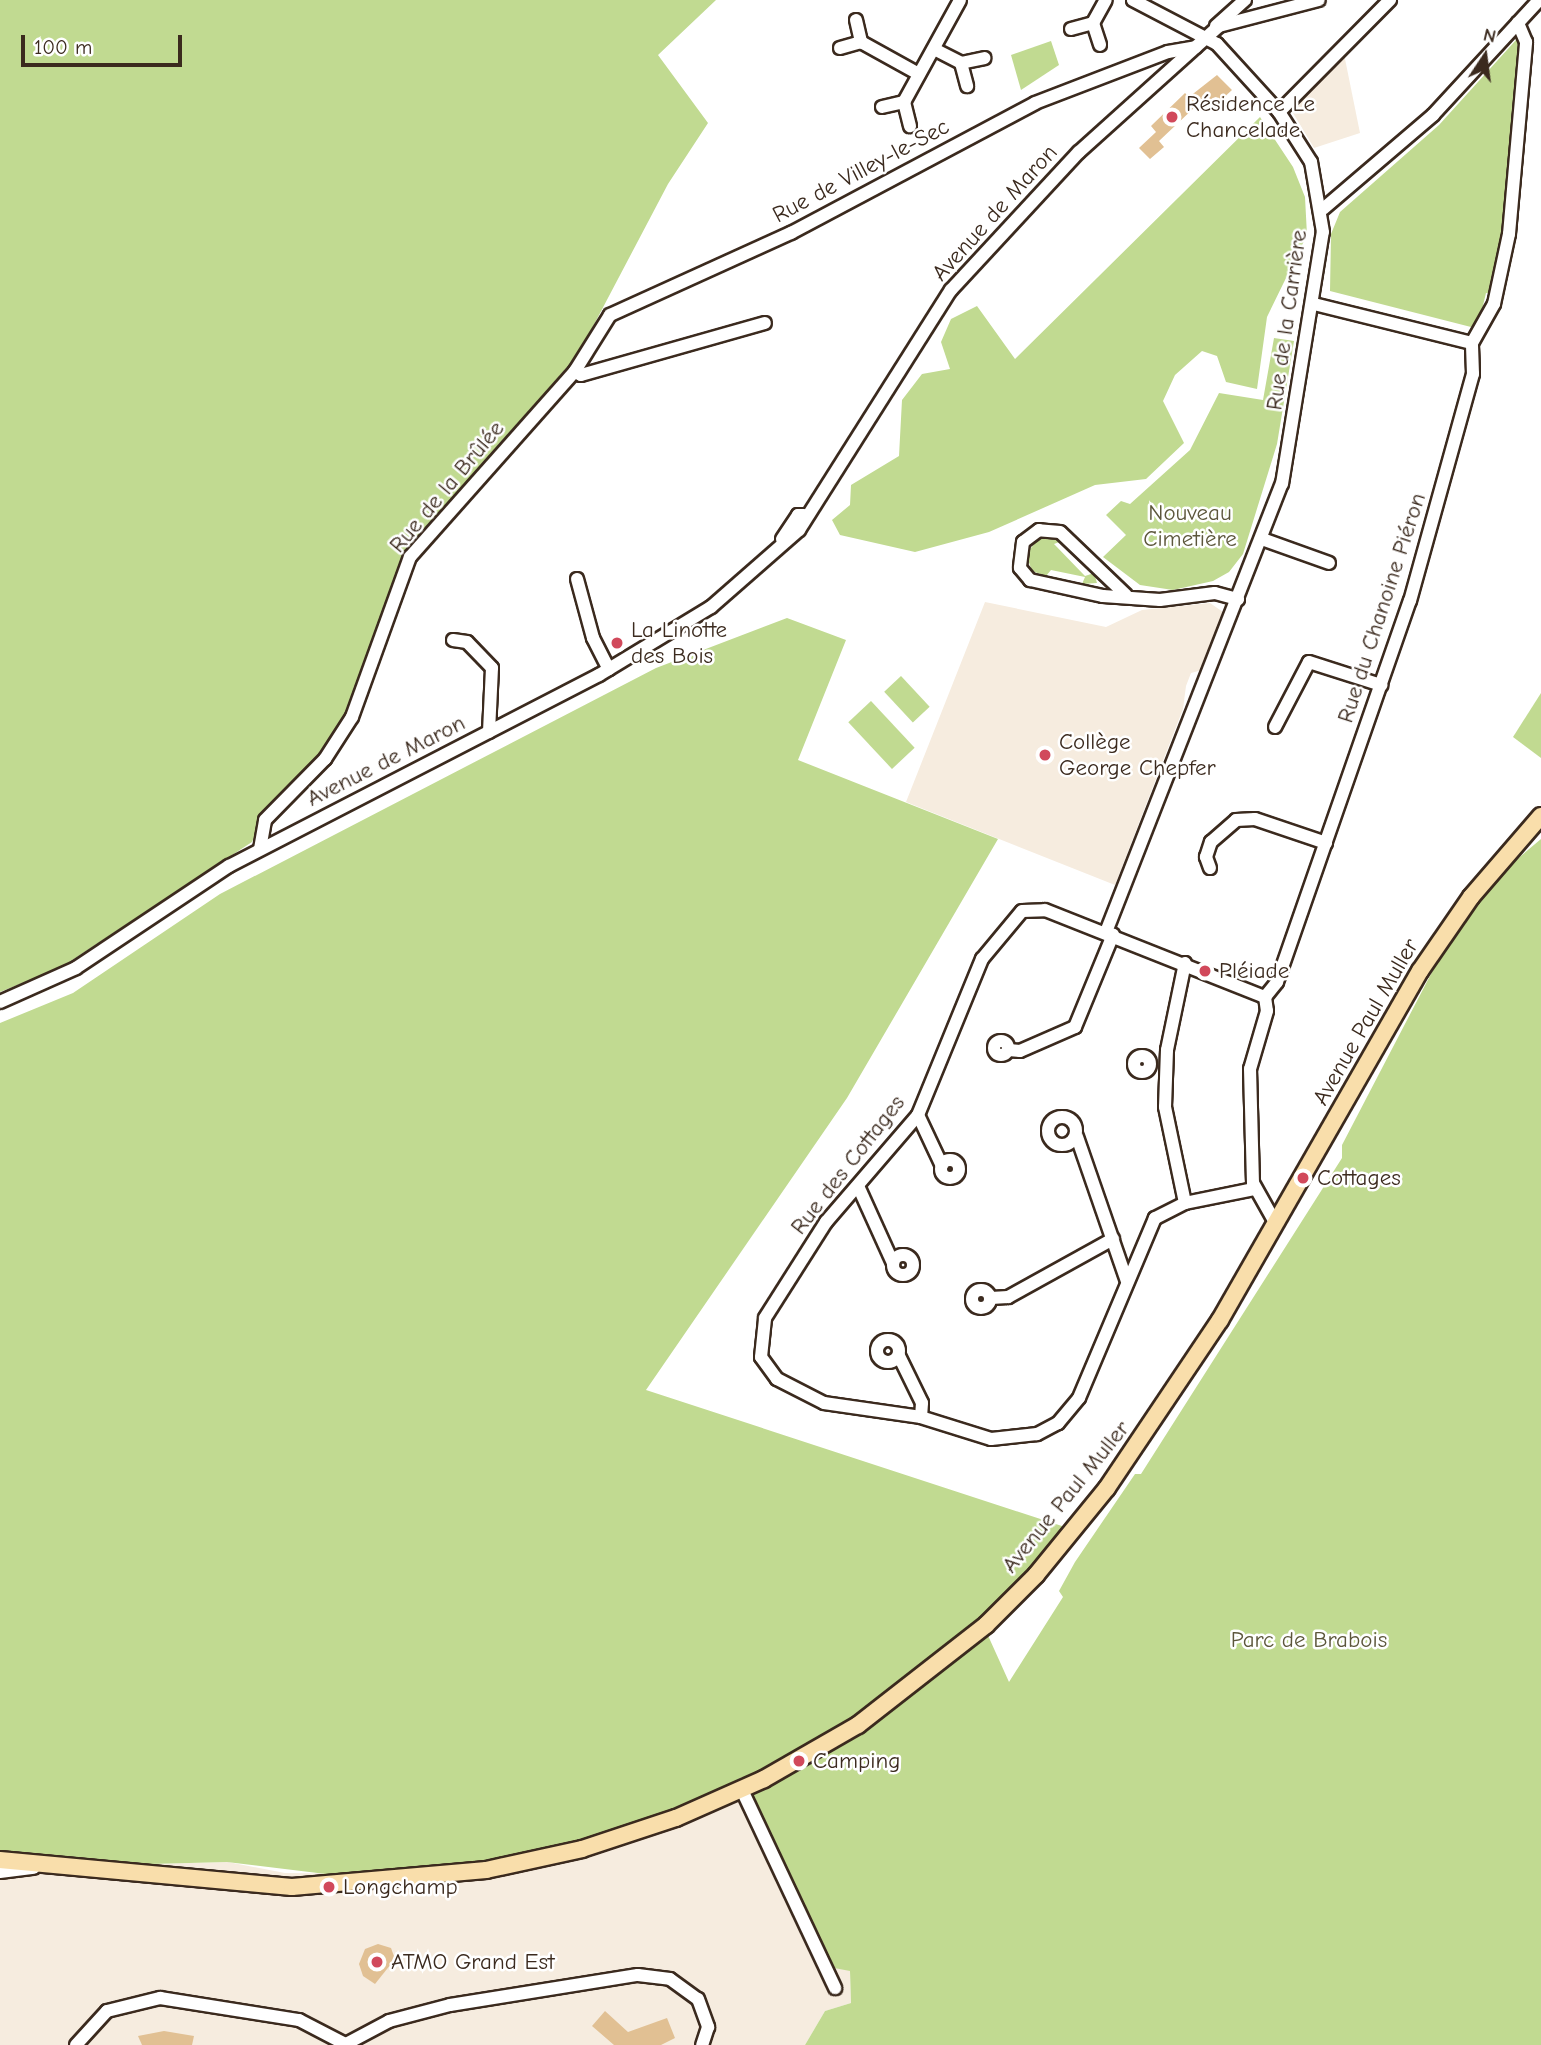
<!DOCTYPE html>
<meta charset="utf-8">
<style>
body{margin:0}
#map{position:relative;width:1541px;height:2045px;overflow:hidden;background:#fff;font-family:"Comic Neue",sans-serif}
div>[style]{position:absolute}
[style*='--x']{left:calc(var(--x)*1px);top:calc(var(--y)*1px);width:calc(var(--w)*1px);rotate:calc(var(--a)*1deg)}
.built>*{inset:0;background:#f6ecdf}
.green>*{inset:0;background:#c1da91;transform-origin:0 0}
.building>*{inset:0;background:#e1c093}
.roads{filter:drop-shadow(2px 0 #3b2a1e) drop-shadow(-2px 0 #3b2a1e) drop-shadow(0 2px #3b2a1e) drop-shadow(0 -2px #3b2a1e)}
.minor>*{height:12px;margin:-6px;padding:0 6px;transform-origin:6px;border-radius:6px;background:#fff}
.minor>.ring{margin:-6px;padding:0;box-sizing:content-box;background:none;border:12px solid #fff;border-radius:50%}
.major>*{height:16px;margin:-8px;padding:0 8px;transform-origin:8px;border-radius:8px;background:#f9deab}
.dots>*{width:19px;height:19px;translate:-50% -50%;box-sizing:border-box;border:4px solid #fff;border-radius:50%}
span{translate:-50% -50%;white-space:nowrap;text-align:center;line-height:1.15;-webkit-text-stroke:5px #fff;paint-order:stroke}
.poi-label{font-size:23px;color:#3b2a1e}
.left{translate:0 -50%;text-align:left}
.street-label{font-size:23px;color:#3b2a1e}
.park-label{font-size:23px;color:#5c563b}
.north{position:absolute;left:1450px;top:21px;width:70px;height:70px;-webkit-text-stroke:5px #fff;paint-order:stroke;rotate:13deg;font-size:19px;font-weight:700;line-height:28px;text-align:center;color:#3b2a1e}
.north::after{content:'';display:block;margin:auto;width:24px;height:32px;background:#3b2a1e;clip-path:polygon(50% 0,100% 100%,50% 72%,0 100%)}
.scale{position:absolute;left:21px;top:35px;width:161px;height:32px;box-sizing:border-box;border:4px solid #3b2a1e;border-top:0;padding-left:9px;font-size:21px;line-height:24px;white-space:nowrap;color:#3b2a1e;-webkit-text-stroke:5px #fff;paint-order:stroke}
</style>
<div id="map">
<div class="built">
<div style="clip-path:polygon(1343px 49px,1360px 133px,1314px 148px,1290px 108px)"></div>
<div style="clip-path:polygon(985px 602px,1106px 627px,1142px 610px,1210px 603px,1223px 612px,1202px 670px,1191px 673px,1186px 686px,1183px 709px,1115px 885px,906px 802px)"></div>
<div style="clip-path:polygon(742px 1777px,829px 1967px,850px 1970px,851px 2003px,825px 2011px,805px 2045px,0 2045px,0 1850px,151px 1864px,228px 1862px,285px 1873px,378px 1874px,690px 1805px)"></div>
</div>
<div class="green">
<div style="clip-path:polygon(0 0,716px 0,658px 55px,708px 123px,668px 184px,579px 353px,408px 553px,349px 715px,329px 747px,260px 824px,252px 842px,60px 968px,0 992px)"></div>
<div style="clip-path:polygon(1516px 40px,1522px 44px,1515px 161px,1495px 294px,1486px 293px,1479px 322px,1471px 327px,1330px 291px,1331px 234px,1340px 212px,1439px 125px)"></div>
<div style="clip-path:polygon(1051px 41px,1059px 65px,1021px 90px,1011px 55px)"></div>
<div style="clip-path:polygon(1260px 117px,1293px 167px,1305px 197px,1307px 235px,1267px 317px,1257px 389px,1226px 382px,1217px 356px,1202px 351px,1175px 375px,1163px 401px,1184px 443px,1146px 479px,1095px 485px,989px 532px,915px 552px,840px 535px,832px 520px,850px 505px,851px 485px,899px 456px,902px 400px,922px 374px,950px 369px,941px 342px,951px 319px,977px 306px,1015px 359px)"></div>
<div style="clip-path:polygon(1274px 338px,1294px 341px,1277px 444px,1243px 554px,1229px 572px,1213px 581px,1173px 590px,1140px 585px,1103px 557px,1126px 535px,1106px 515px,1121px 501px,1130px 504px,1190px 450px,1219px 393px,1263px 400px)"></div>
<div style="clip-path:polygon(1040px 537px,1062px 541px,1054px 544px,1085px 576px,1094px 573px,1097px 583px,1082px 584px,1085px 577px,1051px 570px,1046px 576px,1032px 571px,1026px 554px)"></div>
<div style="clip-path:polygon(787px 618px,846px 640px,798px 760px,998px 839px,847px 1098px,646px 1390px,1068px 1528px,981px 1620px,1009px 1682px,1063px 1597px,1059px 1591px,1075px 1562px,1135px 1474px,1141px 1474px,1342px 1158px,1342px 1145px,1457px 924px,1496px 877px,1541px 839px,1541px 2045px,805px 2045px,825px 2011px,851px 2003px,850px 1971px,829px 1967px,742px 1777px,690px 1805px,599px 1836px,468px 1865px,334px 1875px,227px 1862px,151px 1864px,0 1850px,0 1023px,73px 993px,220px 894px,656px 668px)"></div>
<div style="left:901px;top:676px;width:42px;height:23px;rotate:47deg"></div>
<div style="clip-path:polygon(1541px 693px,1541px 758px,1513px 737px)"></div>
<div style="left:871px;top:701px;width:64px;height:31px;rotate:47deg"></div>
</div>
<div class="building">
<div style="clip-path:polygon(1217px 75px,1232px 90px,1220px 101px,1216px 97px,1196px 106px,1159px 141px,1164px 147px,1150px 159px,1139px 148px,1156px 132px,1151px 126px,1185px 93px,1189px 97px)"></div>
<div style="clip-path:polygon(378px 1944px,391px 1948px,395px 1959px,375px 1984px,363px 1976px,359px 1964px,365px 1949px)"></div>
<div style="clip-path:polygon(605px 2011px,628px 2032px,667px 2018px,675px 2038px,661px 2045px,614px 2045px,592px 2026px)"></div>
<div style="clip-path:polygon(164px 2031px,194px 2036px,192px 2045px,142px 2045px,138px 2036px)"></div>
</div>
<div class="roads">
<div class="minor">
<div style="--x:856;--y:20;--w:23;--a:77"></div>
<div style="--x:861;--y:42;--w:66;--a:28.9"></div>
<div style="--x:1093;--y:23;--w:23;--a:72"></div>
<div style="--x:1216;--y:26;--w:39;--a:-42"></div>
<div style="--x:1071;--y:29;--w:23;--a:-15"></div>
<div style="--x:1093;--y:23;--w:26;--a:-61"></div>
<div style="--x:840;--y:48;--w:22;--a:-16"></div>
<div style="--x:934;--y:49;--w:30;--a:27"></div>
<div style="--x:961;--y:63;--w:24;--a:75"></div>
<div style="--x:961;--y:63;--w:24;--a:-12"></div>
<div style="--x:904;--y:102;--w:25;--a:76"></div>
<div style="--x:882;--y:107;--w:23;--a:-13"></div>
<div style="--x:904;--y:102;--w:116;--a:-61.2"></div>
<div style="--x:1279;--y:112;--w:158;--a:-45.3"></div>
<div style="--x:1323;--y:209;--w:145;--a:-40.5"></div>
<div style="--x:1433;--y:115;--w:156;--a:-47.3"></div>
<div style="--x:1314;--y:304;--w:163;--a:13.9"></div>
<div style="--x:1472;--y:343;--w:45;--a:-60.6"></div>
<div style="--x:1494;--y:304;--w:72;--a:-77.9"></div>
<div style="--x:1509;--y:234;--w:193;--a:-84.9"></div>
<div style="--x:1526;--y:42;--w:21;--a:-113"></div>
<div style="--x:575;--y:371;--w:7;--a:34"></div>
<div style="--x:581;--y:375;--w:191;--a:-15.8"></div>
<div style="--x:782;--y:539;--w:29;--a:-56"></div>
<div style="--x:798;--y:515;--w:6;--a:0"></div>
<div style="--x:1262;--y:539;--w:71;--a:19.7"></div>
<div style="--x:577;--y:579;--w:61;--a:74.8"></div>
<div style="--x:593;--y:638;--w:35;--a:63"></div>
<div style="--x:1126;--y:595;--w:91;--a:-136.3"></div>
<div style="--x:1060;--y:532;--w:21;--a:-175"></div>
<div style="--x:1039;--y:530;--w:20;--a:143"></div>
<div style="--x:1023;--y:542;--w:26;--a:97"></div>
<div style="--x:1020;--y:568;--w:16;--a:50"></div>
<div style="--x:1030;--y:580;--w:75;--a:12.4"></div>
<div style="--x:1103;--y:596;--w:57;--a:4"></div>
<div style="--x:1160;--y:600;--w:55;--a:-7.3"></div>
<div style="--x:1215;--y:593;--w:24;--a:15"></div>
<div style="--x:453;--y:640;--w:14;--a:8"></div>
<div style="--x:467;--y:642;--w:36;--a:46"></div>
<div style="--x:492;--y:668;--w:64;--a:92.7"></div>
<div style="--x:1275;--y:727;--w:73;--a:-62.4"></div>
<div style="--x:1309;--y:662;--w:76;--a:17.7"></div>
<div style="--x:260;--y:849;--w:29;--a:-80"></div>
<div style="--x:265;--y:820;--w:86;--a:-45.5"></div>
<div style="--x:325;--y:759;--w:50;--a:-57.3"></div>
<div style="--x:352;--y:717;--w:170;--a:-70.1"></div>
<div style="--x:410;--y:557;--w:249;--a:-48.4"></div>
<div style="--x:575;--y:371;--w:66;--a:-58"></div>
<div style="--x:610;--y:315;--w:199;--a:-24.4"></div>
<div style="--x:791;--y:233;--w:276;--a:-28"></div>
<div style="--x:1035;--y:103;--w:142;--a:-21"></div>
<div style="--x:1168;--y:52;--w:28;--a:-10"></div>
<div style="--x:1210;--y:868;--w:12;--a:-110"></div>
<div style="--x:1206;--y:857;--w:16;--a:-72"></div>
<div style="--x:1211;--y:842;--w:33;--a:-41"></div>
<div style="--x:1236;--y:820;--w:19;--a:-3"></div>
<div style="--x:1255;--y:819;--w:75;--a:18.7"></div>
<div style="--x:1106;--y:932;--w:481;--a:-68.6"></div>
<div style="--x:1282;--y:484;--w:255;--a:-80.8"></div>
<div style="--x:1323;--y:232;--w:71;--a:-99.7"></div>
<div style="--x:1311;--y:162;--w:59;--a:-122.6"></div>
<div style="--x:1279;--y:112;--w:92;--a:-132.4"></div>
<div style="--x:1217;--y:44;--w:95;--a:-152.4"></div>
<div style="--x:1185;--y:963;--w:89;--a:101.7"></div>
<div style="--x:1167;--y:1050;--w:57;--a:92"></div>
<div style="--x:1165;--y:1107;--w:98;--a:78.2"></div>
<div style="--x:1265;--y:997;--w:19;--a:-51"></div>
<div style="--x:1277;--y:982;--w:404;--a:-70.8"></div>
<div style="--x:1410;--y:601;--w:236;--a:-74.5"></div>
<div style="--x:1473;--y:374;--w:31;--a:-92"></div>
<div style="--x:1265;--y:997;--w:14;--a:82"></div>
<div style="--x:1267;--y:1011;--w:60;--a:106.3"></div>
<div style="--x:1250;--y:1069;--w:114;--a:88.5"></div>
<div style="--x:1253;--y:1183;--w:47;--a:60.7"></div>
<div style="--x:0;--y:1002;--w:83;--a:-24.1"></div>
<div style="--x:76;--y:968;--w:184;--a:-33.7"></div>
<div style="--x:229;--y:866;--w:416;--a:-27.3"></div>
<div style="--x:599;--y:675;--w:131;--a:-31.3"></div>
<div style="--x:711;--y:607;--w:117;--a:-41.2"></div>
<div style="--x:799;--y:530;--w:284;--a:-57.7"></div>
<div style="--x:951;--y:290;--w:188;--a:-47.2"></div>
<div style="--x:1079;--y:152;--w:188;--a:-42"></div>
<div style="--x:1219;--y:26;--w:103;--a:-14.6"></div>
<div class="ring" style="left:994px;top:1041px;width:2px;height:2px"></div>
<div style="--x:1009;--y:1050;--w:11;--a:5"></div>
<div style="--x:1020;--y:1051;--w:60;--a:-23.6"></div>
<div style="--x:1075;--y:1027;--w:100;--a:-67.6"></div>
<div class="ring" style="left:1134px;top:1056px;width:4px;height:4px"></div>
<div style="--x:918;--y:1115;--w:56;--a:64.8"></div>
<div class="ring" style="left:1048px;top:1117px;width:16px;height:16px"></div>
<div style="--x:1077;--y:1137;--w:152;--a:70.9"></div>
<div class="ring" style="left:941px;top:1160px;width:6px;height:6px"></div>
<div style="--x:858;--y:1186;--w:85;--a:65.6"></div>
<div style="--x:1254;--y:1189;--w:70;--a:168.5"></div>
<div style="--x:1185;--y:1203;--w:34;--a:153"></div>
<div style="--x:1155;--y:1218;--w:195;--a:112.9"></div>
<div style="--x:1079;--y:1398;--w:33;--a:130"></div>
<div style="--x:1058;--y:1423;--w:24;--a:152"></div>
<div style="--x:1037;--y:1434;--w:46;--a:173.8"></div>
<div style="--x:991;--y:1439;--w:73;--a:-162.6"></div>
<div style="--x:921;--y:1417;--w:98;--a:-171.8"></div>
<div style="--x:824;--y:1403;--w:53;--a:-152.9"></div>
<div style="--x:777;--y:1379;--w:27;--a:-126"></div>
<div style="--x:761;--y:1357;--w:39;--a:-84"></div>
<div style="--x:765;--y:1318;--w:114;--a:-57.6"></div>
<div style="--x:826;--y:1222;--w:141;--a:-49.3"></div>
<div style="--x:918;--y:1115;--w:169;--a:-67.7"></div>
<div style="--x:982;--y:959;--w:62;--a:-50.2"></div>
<div style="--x:1022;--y:911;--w:23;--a:-2"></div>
<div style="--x:1045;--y:910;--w:237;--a:21.6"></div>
<div class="ring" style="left:893px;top:1255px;width:8px;height:8px"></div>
<div class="ring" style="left:972px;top:1290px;width:6px;height:6px"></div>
<div style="--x:991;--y:1298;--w:17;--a:-3"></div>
<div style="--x:1008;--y:1297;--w:120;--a:-28.9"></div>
<div class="ring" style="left:877px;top:1340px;width:10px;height:10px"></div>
<div style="--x:899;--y:1356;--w:52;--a:63.9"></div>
<div style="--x:922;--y:1403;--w:14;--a:94"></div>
<div style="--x:742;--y:1790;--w:219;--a:64.8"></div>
<div style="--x:0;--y:1872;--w:34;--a:-7"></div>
<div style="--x:346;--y:2044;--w:49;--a:-28.1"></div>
<div style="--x:389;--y:2021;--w:63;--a:-14.7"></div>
<div style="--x:450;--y:2005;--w:190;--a:-9.1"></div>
<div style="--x:638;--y:1975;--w:32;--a:7"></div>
<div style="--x:670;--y:1979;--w:34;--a:36"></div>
<div style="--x:698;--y:1999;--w:30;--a:70"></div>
<div style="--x:708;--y:2027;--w:19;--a:108"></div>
<div style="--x:76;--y:2045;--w:46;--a:-47.6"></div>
<div style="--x:107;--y:2011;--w:55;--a:-13.8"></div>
<div style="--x:160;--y:1998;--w:141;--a:9"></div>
<div style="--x:299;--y:2020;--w:54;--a:27.5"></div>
</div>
<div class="major">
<div style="--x:0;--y:1860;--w:293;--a:5.3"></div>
<div style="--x:292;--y:1887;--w:195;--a:-5"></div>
<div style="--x:486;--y:1870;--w:98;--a:-12.3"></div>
<div style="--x:582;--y:1849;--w:99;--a:-18.3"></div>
<div style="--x:676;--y:1818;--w:96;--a:-23.9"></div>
<div style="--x:764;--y:1779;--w:108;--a:-29.9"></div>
<div style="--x:858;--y:1725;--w:162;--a:-38"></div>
<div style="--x:986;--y:1625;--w:71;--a:-45"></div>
<div style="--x:1036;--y:1575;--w:112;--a:-50.8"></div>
<div style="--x:1107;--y:1488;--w:202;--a:-56.1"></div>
<div style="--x:1220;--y:1320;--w:402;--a:-60.2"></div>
<div style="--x:1420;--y:971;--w:90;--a:-55.4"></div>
<div style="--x:1471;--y:897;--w:107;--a:-49.2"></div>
</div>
</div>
<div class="dots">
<div style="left:1172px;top:117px;background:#d1495b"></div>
<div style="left:617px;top:643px;background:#d1495b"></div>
<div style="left:1045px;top:755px;background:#d1495b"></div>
<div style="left:1205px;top:971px;background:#d1495b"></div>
<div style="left:1303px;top:1178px;background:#d1495b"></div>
<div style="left:799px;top:1761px;background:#d1495b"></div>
<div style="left:329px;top:1887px;background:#d1495b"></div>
<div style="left:377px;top:1962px;background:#d1495b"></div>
</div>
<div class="poi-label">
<span class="left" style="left:1186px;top:117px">Résidence Le<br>Chancelade</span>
<span class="left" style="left:631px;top:643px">La Linotte<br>des Bois</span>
<span class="left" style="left:1059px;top:755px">Collège<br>George Chepfer</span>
<span class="left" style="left:1219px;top:971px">Pléiade</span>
<span class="left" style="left:1317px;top:1178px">Cottages</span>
<span class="left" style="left:813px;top:1761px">Camping</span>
<span class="left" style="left:343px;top:1887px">Longchamp</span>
<span class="left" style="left:391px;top:1962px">ATMO Grand Est</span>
</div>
<div class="street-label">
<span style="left:861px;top:171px;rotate:-28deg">Rue de Villey-le-Sec</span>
<span style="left:995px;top:213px;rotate:-48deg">Avenue de Maron</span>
<span style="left:1287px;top:320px;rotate:-82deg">Rue de la Carrière</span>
<span style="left:447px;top:487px;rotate:-50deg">Rue de la Brûlée</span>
<span style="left:1382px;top:608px;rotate:-72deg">Rue du Chanoine Piéron</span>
<span style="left:386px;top:761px;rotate:-27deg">Avenue de Maron</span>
<span style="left:1366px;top:1022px;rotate:-60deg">Avenue Paul Muller</span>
<span style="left:848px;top:1165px;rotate:-52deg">Rue des Cottages</span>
<span style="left:1066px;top:1497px;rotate:-51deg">Avenue Paul Muller</span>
</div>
<div class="park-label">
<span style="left:1190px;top:526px">Nouveau<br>Cimetière</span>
<span style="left:1309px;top:1640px">Parc de Brabois</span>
</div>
<div class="north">N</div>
<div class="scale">100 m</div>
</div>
